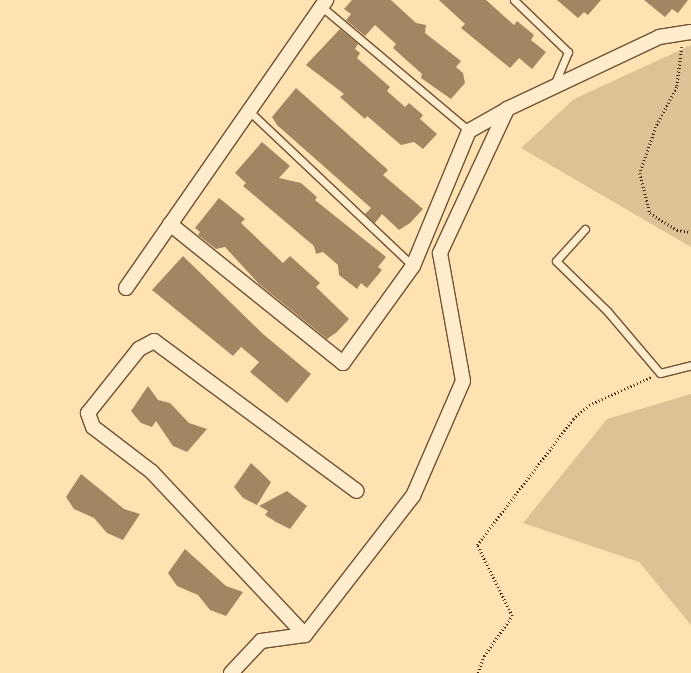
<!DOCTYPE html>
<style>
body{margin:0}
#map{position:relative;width:691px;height:673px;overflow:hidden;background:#fee2b1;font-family:Vollkorn,serif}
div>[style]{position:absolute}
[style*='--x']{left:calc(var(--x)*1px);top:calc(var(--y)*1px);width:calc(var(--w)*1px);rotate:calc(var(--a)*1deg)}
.green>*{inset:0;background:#dec195}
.building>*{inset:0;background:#a28561}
.path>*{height:2.5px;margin-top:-1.25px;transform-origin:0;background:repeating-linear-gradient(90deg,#3f210a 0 1px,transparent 0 3.5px)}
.roads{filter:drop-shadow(1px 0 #6f5134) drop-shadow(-1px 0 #6f5134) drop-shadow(0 1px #6f5134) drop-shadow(0 -1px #6f5134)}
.service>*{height:7px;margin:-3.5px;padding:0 3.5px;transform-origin:3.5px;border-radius:3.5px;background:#feeccc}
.minor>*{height:14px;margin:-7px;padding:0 7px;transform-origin:7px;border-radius:7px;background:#feeccc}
span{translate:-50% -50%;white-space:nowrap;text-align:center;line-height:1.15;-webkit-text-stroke:5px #feeccc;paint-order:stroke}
</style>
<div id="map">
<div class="green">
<div style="clip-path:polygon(691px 45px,691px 247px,521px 148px,574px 99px)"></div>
<div style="clip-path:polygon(691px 394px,691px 625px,639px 562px,523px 523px,607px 419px)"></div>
</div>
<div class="building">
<div style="clip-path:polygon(352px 0,391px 0,416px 23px,426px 25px,425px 33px,461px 61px,456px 67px,463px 73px,465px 83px,451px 99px,421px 78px,422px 74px,393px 48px,396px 44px,375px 25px,365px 36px,346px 20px,351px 14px,344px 9px)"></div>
<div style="clip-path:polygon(439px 0,486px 0,514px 25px,517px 21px,534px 35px,531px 40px,546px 52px,532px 69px,519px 58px,510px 68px,461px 28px,465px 24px)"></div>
<div style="clip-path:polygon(557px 0,601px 0,588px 15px,584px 12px,578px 18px)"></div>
<div style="clip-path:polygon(644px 0,688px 0,678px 13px,672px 9px,665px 17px)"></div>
<div style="clip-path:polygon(340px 29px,358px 44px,355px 49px,360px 53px,357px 58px,390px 87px,387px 91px,405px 107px,409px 103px,423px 115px,420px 119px,437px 134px,423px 149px,414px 142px,401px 145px,367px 116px,365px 119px,340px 97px,344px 94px,306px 65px)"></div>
<div style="clip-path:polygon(296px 88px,388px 170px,383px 175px,423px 209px,410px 223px,399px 230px,382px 214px,375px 223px,365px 214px,371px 208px,277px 125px,272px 117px)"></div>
<div style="clip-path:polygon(262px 142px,290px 166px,279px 178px,301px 183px,317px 197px,315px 200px,386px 257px,378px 267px,382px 270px,367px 288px,361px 283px,357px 289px,339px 275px,338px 265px,323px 252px,316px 254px,314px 246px,243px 186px,246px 183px,235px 173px)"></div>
<div style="clip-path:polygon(219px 198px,245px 219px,241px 223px,283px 263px,290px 256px,320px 283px,316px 287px,349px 319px,337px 332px,327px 339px,259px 284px,225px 247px,216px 249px,198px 235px,200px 232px,195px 228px)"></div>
<div style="clip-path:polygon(183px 256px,263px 334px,311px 374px,287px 403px,250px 372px,259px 362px,241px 347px,233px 356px,152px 290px)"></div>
<div style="clip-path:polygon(148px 386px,158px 400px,170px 403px,189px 423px,207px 429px,187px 452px,173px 446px,156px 421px,152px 427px,141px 423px,131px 411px)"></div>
<div style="clip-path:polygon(251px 463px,271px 482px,257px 505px,243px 498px,234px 487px)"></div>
<div style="clip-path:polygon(81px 474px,124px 509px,140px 514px,123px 540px,107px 533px,94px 518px,74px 509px,66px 497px)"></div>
<div style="clip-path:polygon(287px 491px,307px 506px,290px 529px,276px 522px,265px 515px,268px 511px,259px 506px)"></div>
<div style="clip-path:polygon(185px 549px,226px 586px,243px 592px,226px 616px,210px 610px,198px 595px,177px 586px,168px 573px)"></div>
</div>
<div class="path">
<div style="--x:682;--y:47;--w:40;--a:97.1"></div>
<div style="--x:677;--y:87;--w:45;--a:117.7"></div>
<div style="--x:656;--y:127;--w:49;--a:109.2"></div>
<div style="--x:640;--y:173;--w:41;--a:76"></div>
<div style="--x:650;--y:213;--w:32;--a:32"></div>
<div style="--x:677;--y:230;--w:14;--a:8"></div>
<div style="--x:478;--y:673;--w:18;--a:-71"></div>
<div style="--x:484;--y:656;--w:49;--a:-55"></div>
<div style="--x:512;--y:616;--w:79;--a:-116.2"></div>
<div style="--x:477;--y:545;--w:158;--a:-52.7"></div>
<div style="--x:573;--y:419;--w:21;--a:-41"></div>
<div style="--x:589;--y:405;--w:68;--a:-24.3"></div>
</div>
<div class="roads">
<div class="service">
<div style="--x:514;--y:0;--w:75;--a:43.9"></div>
<div style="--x:568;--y:52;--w:36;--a:113"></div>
<div style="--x:322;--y:7;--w:192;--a:40.1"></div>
<div style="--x:249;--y:111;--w:226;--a:43.4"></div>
<div style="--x:585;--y:229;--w:43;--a:132.2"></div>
<div style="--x:556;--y:261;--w:73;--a:44.4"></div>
<div style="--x:608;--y:312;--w:80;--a:49.6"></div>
<div style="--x:660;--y:373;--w:32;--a:-14"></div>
</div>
<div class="minor">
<div style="--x:170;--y:224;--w:222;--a:38.8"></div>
<div style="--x:343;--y:363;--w:120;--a:-54.2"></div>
<div style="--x:413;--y:266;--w:146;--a:-67.5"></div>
<div style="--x:469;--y:131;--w:43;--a:-29.6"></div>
<div style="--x:126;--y:288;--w:351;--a:-55.2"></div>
<div style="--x:305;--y:635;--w:224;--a:-133.2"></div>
<div style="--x:152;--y:472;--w:74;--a:-142.7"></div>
<div style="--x:93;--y:427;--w:15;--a:-110"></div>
<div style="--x:88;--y:413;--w:82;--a:-51.4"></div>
<div style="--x:139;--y:349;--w:17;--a:-28"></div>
<div style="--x:154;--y:341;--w:252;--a:36.5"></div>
<div style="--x:231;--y:673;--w:44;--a:-46.8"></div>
<div style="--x:261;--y:641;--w:44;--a:-7.8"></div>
<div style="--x:305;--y:635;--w:176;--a:-52.2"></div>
<div style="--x:413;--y:496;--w:125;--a:-66.5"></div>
<div style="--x:463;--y:381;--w:130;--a:-100.2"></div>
<div style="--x:440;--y:253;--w:159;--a:-65"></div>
<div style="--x:507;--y:109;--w:168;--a:-25.3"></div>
<div style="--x:659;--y:37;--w:32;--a:-9"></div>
</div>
</div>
</div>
